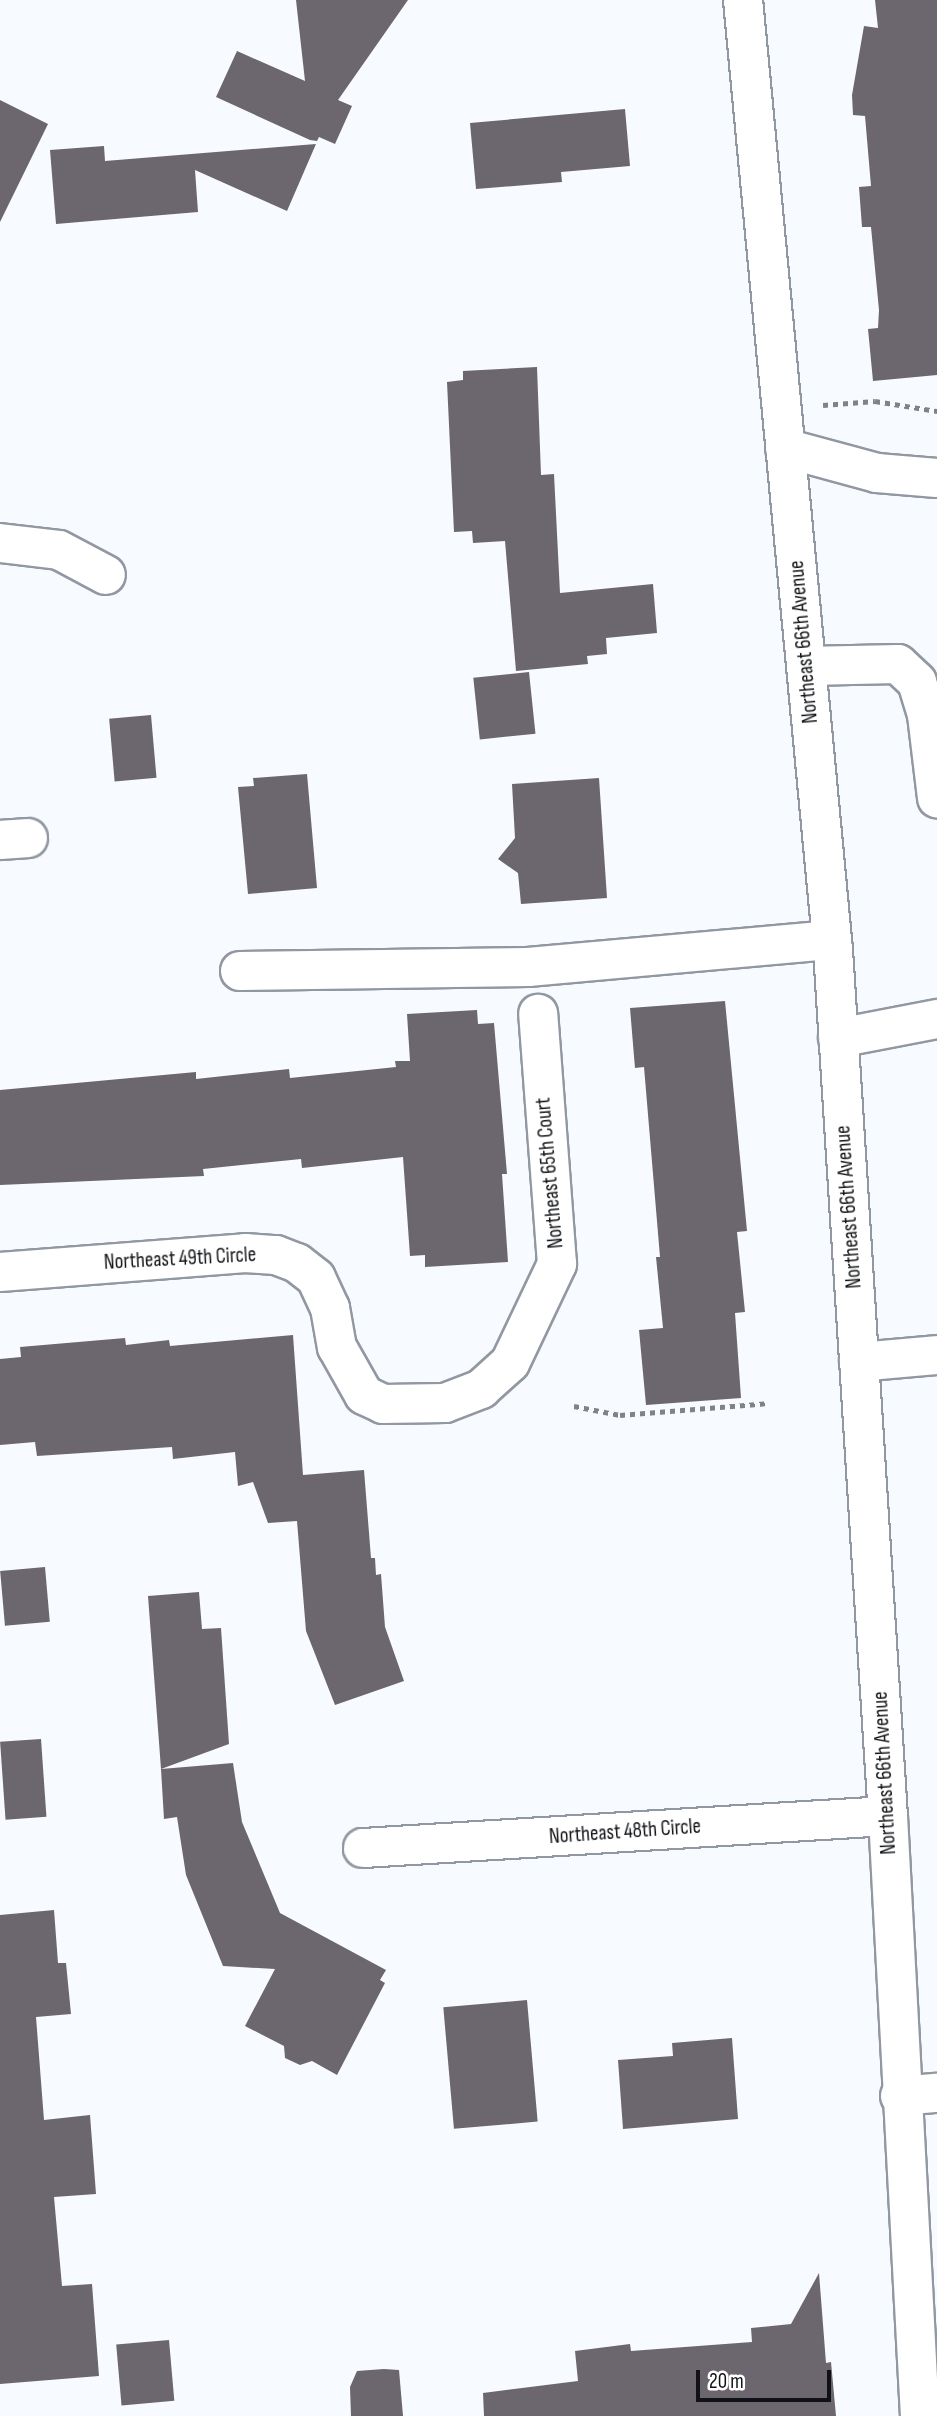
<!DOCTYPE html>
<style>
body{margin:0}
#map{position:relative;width:937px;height:2416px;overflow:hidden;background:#f7fafe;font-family:"Sofia Sans Condensed",sans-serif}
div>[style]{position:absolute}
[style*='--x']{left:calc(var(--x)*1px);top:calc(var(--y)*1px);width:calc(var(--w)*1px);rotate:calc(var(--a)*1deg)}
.building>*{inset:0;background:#6c666f;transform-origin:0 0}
.path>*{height:4.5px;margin-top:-2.25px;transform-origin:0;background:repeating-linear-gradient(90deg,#808386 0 5px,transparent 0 10px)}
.roads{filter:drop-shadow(2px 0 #9298a1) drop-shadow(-2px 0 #9298a1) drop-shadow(0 2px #9298a1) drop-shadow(0 -2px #9298a1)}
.minor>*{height:38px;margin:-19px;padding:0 19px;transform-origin:19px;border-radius:19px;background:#fff}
span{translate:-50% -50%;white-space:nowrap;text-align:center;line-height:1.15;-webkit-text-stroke:5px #fff;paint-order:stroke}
.street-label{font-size:21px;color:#101215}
.scale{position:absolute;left:696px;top:2370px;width:135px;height:32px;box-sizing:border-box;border:4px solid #101215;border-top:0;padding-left:9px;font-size:21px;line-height:24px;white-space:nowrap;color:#101215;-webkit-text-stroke:5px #fff;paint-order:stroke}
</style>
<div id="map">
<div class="building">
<div style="clip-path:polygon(296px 0,408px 0,338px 100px,352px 106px,335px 144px,319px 137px,317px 141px,310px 140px,216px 97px,237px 51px,305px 81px)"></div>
<div style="clip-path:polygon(875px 0,937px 0,937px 375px,873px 381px,868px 329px,878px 328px,879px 310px,871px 227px,862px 227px,859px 187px,871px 186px,865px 116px,853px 115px,852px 95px,864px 26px,878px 28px)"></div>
<div style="clip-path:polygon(0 100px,48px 124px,0 222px)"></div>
<div style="clip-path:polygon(625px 109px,630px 166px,561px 172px,562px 182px,476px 189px,470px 123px)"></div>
<div style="clip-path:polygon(316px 144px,287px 211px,195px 170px,198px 212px,56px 224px,50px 150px,104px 146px,105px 161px)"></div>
<div style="clip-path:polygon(537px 367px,541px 475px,554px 474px,560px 593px,653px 584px,657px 633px,606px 638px,607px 654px,587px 656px,588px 664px,516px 671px,505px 541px,473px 543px,472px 531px,454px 532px,447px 382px,463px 380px,463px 371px)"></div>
<div style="left:529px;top:672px;width:62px;height:56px;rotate:84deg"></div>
<div style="left:151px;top:715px;width:63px;height:42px;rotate:85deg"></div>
<div style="clip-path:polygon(307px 774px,317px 888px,248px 894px,238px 787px,254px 786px,253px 778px)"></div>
<div style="clip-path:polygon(599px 778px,607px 898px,521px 904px,518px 873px,498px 859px,515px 838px,512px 784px)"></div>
<div style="clip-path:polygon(725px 1001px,747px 1231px,737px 1232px,745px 1312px,735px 1313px,741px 1398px,646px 1405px,639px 1330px,663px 1328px,656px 1257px,660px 1257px,644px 1067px,635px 1068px,630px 1008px)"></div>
<div style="clip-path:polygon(477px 1010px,478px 1024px,494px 1023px,507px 1174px,502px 1174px,508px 1262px,425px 1267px,425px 1255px,410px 1256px,403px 1157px,302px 1168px,301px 1159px,203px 1169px,204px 1176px,0 1185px,0 1090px,196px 1072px,196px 1079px,289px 1069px,290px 1078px,396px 1067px,395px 1061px,410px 1061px,407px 1014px)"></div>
<div style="clip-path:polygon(293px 1335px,303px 1475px,364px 1470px,371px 1558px,375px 1558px,376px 1575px,381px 1574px,385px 1627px,404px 1681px,335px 1705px,306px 1631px,297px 1521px,268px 1523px,253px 1482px,238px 1486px,235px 1452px,173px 1459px,172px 1447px,37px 1456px,35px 1442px,0 1445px,0 1359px,21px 1357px,20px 1347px,125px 1338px,126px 1345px,169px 1340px,170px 1346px)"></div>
<div style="left:45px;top:1567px;width:55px;height:45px;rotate:85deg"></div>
<div style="clip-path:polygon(199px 1592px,202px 1629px,221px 1628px,229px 1744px,161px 1769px,148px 1596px)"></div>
<div style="left:41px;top:1739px;width:78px;height:41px;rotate:86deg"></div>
<div style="clip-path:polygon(233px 1763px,242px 1822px,280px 1913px,386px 1970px,380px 1980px,385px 1983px,337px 2075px,312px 2061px,300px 2065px,285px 2058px,284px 2046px,245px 2026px,275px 1969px,223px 1966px,186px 1875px,177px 1817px,164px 1819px,161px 1769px)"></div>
<div style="clip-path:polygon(54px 1910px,58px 1963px,66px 1963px,71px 2014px,36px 2017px,44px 2120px,90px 2115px,96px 2194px,54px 2197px,62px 2286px,92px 2284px,99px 2376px,0 2384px,0 1915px)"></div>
<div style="left:527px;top:2000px;width:122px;height:84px;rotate:85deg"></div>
<div style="clip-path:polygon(732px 2038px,738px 2119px,623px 2129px,618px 2060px,673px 2056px,672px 2043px)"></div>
<div style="clip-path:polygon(819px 2273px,826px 2363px,831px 2362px,836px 2416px,484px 2416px,483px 2393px,578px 2381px,575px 2351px,630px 2344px,631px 2351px,752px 2342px,751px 2328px,791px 2324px)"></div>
<div style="left:169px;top:2340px;width:61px;height:53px;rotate:85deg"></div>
<div style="clip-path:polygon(384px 2369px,399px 2370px,403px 2416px,351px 2416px,350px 2387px,357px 2371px)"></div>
</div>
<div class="path">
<div style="--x:823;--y:405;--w:52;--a:-4.4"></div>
<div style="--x:875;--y:401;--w:63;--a:9.2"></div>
<div style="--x:574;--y:1406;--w:47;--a:11.1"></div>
<div style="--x:620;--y:1415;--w:149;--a:-4.6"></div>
</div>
<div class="roads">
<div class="minor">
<div style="--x:743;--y:0;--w:954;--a:84.59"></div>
<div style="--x:833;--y:950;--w:868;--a:86.37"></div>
<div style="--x:888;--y:1816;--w:601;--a:86.95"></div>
<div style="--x:785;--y:448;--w:95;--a:15.2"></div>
<div style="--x:877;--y:473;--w:60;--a:4.8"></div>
<div style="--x:0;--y:543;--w:59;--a:6.8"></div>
<div style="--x:59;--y:550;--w:53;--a:28"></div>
<div style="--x:806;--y:666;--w:92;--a:-1.2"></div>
<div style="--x:898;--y:664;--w:26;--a:43"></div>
<div style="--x:917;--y:682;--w:34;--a:73"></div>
<div style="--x:927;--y:715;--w:84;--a:83.1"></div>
<div style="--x:0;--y:840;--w:28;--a:-4"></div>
<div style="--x:240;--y:971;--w:288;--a:-0.8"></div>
<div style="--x:528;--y:967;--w:305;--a:-5.1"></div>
<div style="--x:838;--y:1038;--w:101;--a:-10.9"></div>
<div style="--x:0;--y:1272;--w:246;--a:-4.4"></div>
<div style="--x:245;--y:1253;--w:31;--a:4"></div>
<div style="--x:276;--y:1255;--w:22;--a:21"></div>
<div style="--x:297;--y:1263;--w:24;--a:38"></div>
<div style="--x:316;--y:1278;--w:33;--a:65"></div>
<div style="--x:330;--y:1308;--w:40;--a:80"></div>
<div style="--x:337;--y:1347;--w:55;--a:60.6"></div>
<div style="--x:364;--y:1395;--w:21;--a:25"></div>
<div style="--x:383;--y:1404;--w:62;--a:-0.9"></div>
<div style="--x:445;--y:1403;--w:39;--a:-21"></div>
<div style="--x:481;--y:1389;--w:39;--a:-42"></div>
<div style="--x:510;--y:1363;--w:110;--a:-64.6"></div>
<div style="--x:557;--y:1264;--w:251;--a:-94.3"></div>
<div style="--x:859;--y:1362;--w:78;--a:-5.1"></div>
<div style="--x:363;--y:1848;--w:526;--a:-3.49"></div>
<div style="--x:900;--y:2096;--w:37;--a:-5"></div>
</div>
</div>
<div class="street-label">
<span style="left:804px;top:642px;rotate:-95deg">Northeast 66th Avenue</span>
<span style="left:550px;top:1173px;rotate:-95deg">Northeast 65th Court</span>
<span style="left:849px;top:1207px;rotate:-94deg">Northeast 66th Avenue</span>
<span style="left:180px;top:1259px;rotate:-3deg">Northeast 49th Circle</span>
<span style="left:885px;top:1773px;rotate:-93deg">Northeast 66th Avenue</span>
<span style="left:625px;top:1832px;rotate:-4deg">Northeast 48th Circle</span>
</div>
<div class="scale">20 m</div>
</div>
